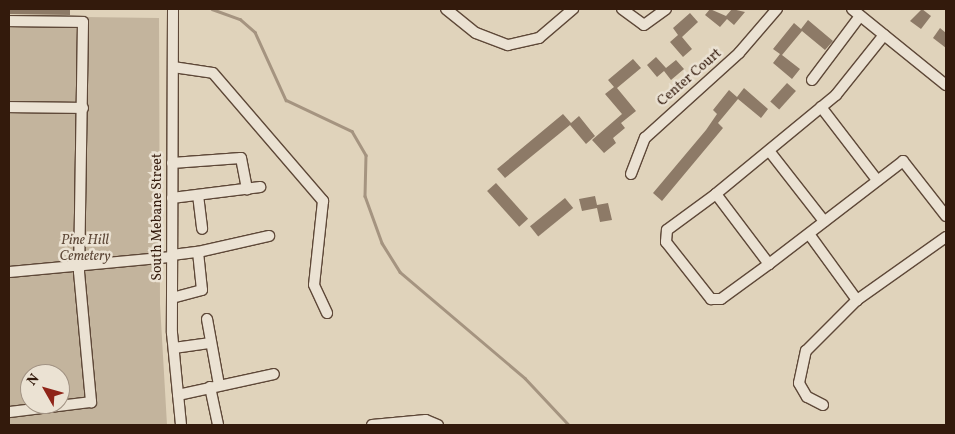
<!DOCTYPE html>
<style>
body{margin:0}
#map{position:relative;width:955px;height:434px;overflow:hidden;background:#e0d3bb;font-family:Vollkorn,serif}
div>[style]{position:absolute}
[style*='--x']{left:calc(var(--x)*1px);top:calc(var(--y)*1px);width:calc(var(--w)*1px);rotate:calc(var(--a)*1deg)}
.green>*{inset:0;background:#c3b49d}
.stream>*{height:2.5px;margin:-1.25px;padding:0 1.25px;transform-origin:1.25px;border-radius:1.25px;background:#a59480}
.building>*{inset:0;background:#8d7a67;transform-origin:0 0}
.roads{filter:drop-shadow(1px 0 #5e4838) drop-shadow(-1px 0 #5e4838) drop-shadow(0 1px #5e4838) drop-shadow(0 -1px #5e4838)}
.minor>*{height:10px;margin:-5px;padding:0 5px;transform-origin:5px;border-radius:5px;background:#ebe2d3}
span{translate:-50% -50%;white-space:nowrap;text-align:center;line-height:1.15;-webkit-text-stroke:5px #ebe2d3;paint-order:stroke}
.street-label{font-size:14px;color:#331a0c}
.park-label{font-size:14px;color:#5e4838;font-style:italic}
.frame{position:absolute;inset:0;border:10px solid #331a0c;pointer-events:none}
.north{position:absolute;left:20px;top:364px;width:50px;height:50px;box-sizing:border-box;background:#ebe2d3;border:1px solid #a19283;border-radius:50%;rotate:308deg;font-size:14px;font-weight:700;line-height:20px;text-align:center;color:#331a0c}
.north::after{content:'';display:block;margin:auto;width:18px;height:22px;background:#8f2418;clip-path:polygon(50% 0,100% 100%,50% 72%,0 100%)}
</style>
<div id="map">
<div class="green">
<div style="clip-path:polygon(evenodd,9px 16px,159px 18px,160px 304px,167px 425px,9px 425px,9px 16px,30px 374px,60px 374px,60px 404px,30px 404px,30px 374px)"></div>
</div>
<div class="stream">
<div style="--x:212;--y:9;--w:30;--a:20"></div>
<div style="--x:240;--y:19;--w:20;--a:41"></div>
<div style="--x:255;--y:32;--w:75;--a:65.5"></div>
<div style="--x:286;--y:100;--w:73;--a:25.2"></div>
<div style="--x:352;--y:131;--w:28;--a:60"></div>
<div style="--x:366;--y:155;--w:41;--a:91.4"></div>
<div style="--x:365;--y:196;--w:50;--a:70.1"></div>
<div style="--x:382;--y:243;--w:34;--a:58"></div>
<div style="--x:400;--y:272;--w:164;--a:40.3"></div>
<div style="--x:525;--y:378;--w:64;--a:46.9"></div>
</div>
<div class="building">
<div style="clip-path:polygon(9px 9px,70px 9px,70px 15px,9px 14px)"></div>
<div style="clip-path:polygon(710px 9px,726px 16px,732px 9px,745px 12px,734px 25px,727px 19px,720px 27px,705px 15px)"></div>
<div style="clip-path:polygon(922px 9px,931px 16px,921px 29px,910px 21px)"></div>
<div style="clip-path:polygon(690px 13px,698px 22px,682px 37px,692px 49px,683px 57px,670px 42px,678px 35px,673px 28px)"></div>
<div style="clip-path:polygon(808px 20px,833px 41px,825px 50px,802px 31px,782px 55px,800px 69px,792px 79px,773px 63px,780px 54px,773px 49px,794px 23px,801px 29px)"></div>
<div style="clip-path:polygon(940px 28px,946px 33px,946px 48px,933px 38px)"></div>
<div style="clip-path:polygon(656px 57px,666px 68px,676px 60px,684px 69px,671px 80px,664px 71px,657px 77px,647px 65px)"></div>
<div style="clip-path:polygon(633px 59px,641px 68px,617px 88px,636px 111px,621px 123px,625px 128px,613px 138px,616px 143px,604px 153px,592px 140px,622px 114px,605px 94px,614px 87px,608px 80px)"></div>
<div style="left:787px;top:83px;width:12px;height:25px;rotate:42deg"></div>
<div style="clip-path:polygon(744px 88px,768px 109px,761px 118px,738px 99px,718px 123px,723px 128px,662px 201px,653px 193px,706px 130px,717px 114px,713px 110px,729px 90px,737px 97px)"></div>
<div style="clip-path:polygon(563px 114px,571px 123px,579px 116px,595px 136px,586px 144px,570px 125px,505px 178px,497px 169px)"></div>
<div style="left:496px;top:183px;width:48px;height:12px;rotate:48deg"></div>
<div style="clip-path:polygon(595px 196px,597px 205px,608px 203px,612px 220px,600px 222px,597px 208px,582px 211px,579px 199px)"></div>
<div style="left:565px;top:198px;width:13px;height:45px;rotate:51deg"></div>
</div>
<div class="roads">
<div class="minor">
<div style="--x:173;--y:9;--w:324;--a:90.2"></div>
<div style="--x:172;--y:333;--w:92;--a:84.4"></div>
<div style="--x:446;--y:9;--w:38;--a:39"></div>
<div style="--x:476;--y:33;--w:34;--a:21"></div>
<div style="--x:508;--y:45;--w:32;--a:-13"></div>
<div style="--x:539;--y:38;--w:45;--a:-40.5"></div>
<div style="--x:622;--y:9;--w:27;--a:36"></div>
<div style="--x:644;--y:25;--w:27;--a:-36"></div>
<div style="--x:852;--y:9;--w:121;--a:39"></div>
<div style="--x:9;--y:21;--w:74;--a:0.8"></div>
<div style="--x:83;--y:22;--w:250;--a:90.9"></div>
<div style="--x:79;--y:272;--w:131;--a:84.7"></div>
<div style="--x:91;--y:402;--w:83;--a:173"></div>
<div style="--x:884;--y:35;--w:77;--a:128.7"></div>
<div style="--x:836;--y:95;--w:156;--a:140.5"></div>
<div style="--x:716;--y:194;--w:88;--a:52.9"></div>
<div style="--x:769;--y:264;--w:169;--a:-37.5"></div>
<div style="--x:903;--y:161;--w:70;--a:52"></div>
<div style="--x:173;--y:67;--w:40;--a:8.5"></div>
<div style="--x:213;--y:73;--w:169;--a:49.3"></div>
<div style="--x:323;--y:201;--w:84;--a:96.1"></div>
<div style="--x:314;--y:285;--w:31;--a:65"></div>
<div style="--x:812;--y:80;--w:80;--a:-53.1"></div>
<div style="--x:9;--y:107;--w:74;--a:0.8"></div>
<div style="--x:821;--y:107;--w:92;--a:52.5"></div>
<div style="--x:770;--y:152;--w:88;--a:52"></div>
<div style="--x:172;--y:163;--w:69;--a:-4.1"></div>
<div style="--x:241;--y:158;--w:32;--a:79"></div>
<div style="--x:631;--y:174;--w:39;--a:-69"></div>
<div style="--x:645;--y:138;--w:127;--a:-42.1"></div>
<div style="--x:739;--y:53;--w:58;--a:-49.2"></div>
<div style="--x:716;--y:194;--w:61;--a:143.7"></div>
<div style="--x:667;--y:230;--w:12;--a:95"></div>
<div style="--x:666;--y:242;--w:73;--a:51.7"></div>
<div style="--x:711;--y:299;--w:10;--a:0"></div>
<div style="--x:721;--y:299;--w:59;--a:-36.1"></div>
<div style="--x:198;--y:195;--w:34;--a:83"></div>
<div style="--x:172;--y:198;--w:89;--a:-7.1"></div>
<div style="--x:809;--y:234;--w:82;--a:54"></div>
<div style="--x:857;--y:300;--w:109;--a:-35.3"></div>
<div style="--x:198;--y:252;--w:73;--a:-12.7"></div>
<div style="--x:172;--y:255;--w:26;--a:-7"></div>
<div style="--x:198;--y:252;--w:38;--a:84"></div>
<div style="--x:202;--y:290;--w:31;--a:165"></div>
<div style="--x:9;--y:272;--w:164;--a:-5.3"></div>
<div style="--x:207;--y:319;--w:67;--a:79.7"></div>
<div style="--x:174;--y:348;--w:37;--a:-8"></div>
<div style="--x:210;--y:387;--w:39;--a:78"></div>
<div style="--x:178;--y:395;--w:98;--a:-12.3"></div>
<div style="--x:823;--y:405;--w:18;--a:-153"></div>
<div style="--x:807;--y:397;--w:16;--a:-120"></div>
<div style="--x:799;--y:383;--w:33;--a:-78"></div>
<div style="--x:806;--y:351;--w:72;--a:-45"></div>
<div style="--x:372;--y:425;--w:54;--a:-5.3"></div>
<div style="--x:426;--y:420;--w:13;--a:23"></div>
</div>
</div>
<div class="street-label">
<span style="left:690px;top:78px;rotate:-41deg">Center Court</span>
<span style="left:158px;top:217px;rotate:-90deg">South Mebane Street</span>
</div>
<div class="park-label">
<span style="left:85px;top:249px">Pine Hill<br>Cemetery</span>
</div>
<div class="frame"></div>
<div class="north">N</div>
</div>
